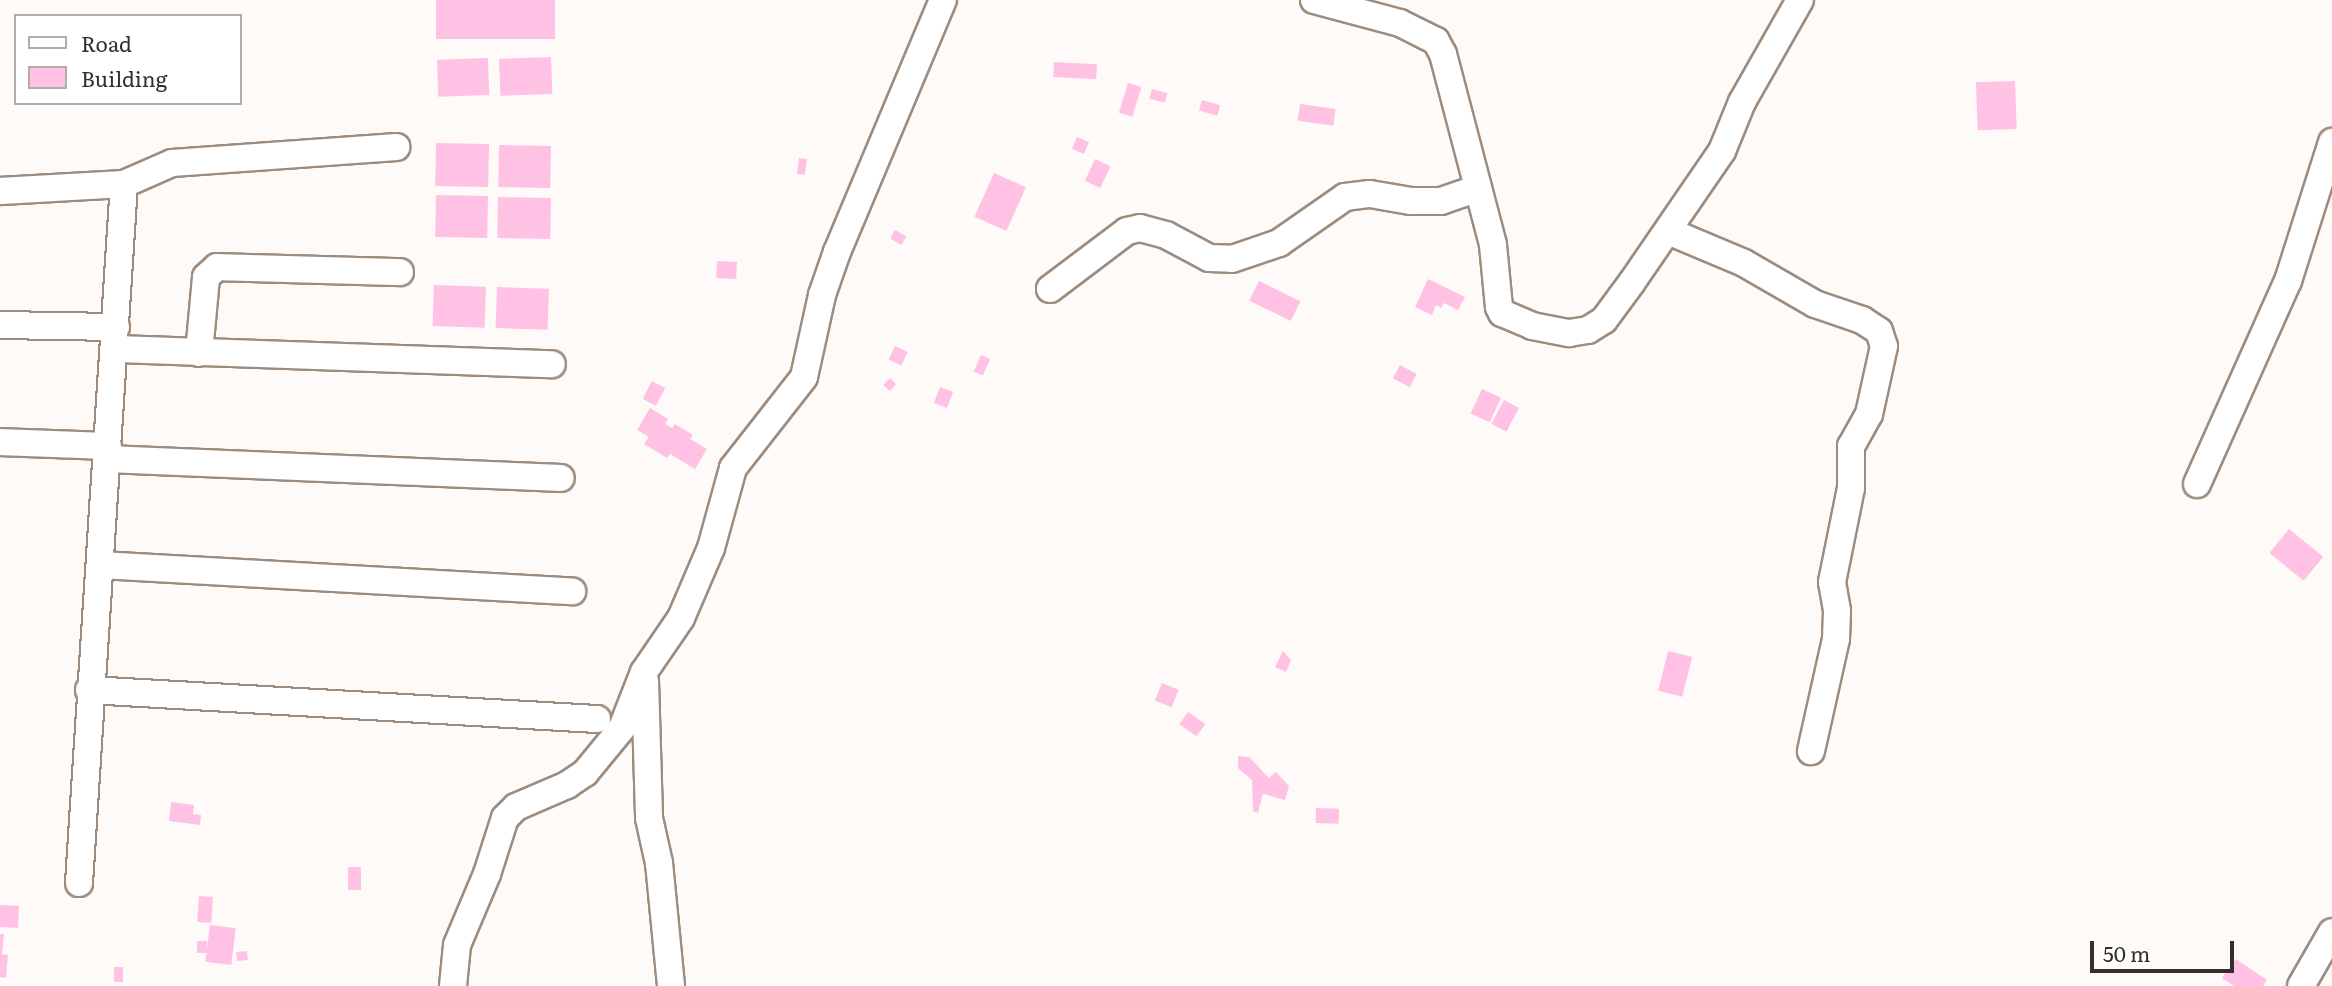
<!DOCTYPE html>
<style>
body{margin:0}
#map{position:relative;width:2332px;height:986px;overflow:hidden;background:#fefaf7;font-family:Literata,serif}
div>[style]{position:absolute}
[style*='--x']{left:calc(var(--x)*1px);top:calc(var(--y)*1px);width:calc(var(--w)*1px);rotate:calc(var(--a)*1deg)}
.building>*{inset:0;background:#ffc1e4;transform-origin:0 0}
.roads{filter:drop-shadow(2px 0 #9d8c7d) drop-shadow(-2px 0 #9d8c7d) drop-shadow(0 2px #9d8c7d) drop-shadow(0 -2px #9d8c7d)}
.minor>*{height:26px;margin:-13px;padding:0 13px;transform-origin:13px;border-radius:13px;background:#fff}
span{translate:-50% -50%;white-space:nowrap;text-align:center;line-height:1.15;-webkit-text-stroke:5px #fff;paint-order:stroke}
.legend{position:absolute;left:14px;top:14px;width:228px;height:91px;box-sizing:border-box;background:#fff;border:2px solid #afaca9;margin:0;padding:9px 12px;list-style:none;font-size:21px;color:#362f29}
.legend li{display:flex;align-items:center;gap:14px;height:35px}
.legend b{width:35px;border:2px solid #afaca9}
.scale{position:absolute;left:2090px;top:941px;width:144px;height:32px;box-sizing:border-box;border:4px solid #362f29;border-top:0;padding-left:9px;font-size:21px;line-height:24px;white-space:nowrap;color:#362f29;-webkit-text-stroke:5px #fff;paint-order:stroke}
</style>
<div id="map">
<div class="building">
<div style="left:436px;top:0;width:119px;height:39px"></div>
<div style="left:551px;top:57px;width:37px;height:52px;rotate:88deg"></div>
<div style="left:488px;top:58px;width:37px;height:51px;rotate:88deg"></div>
<div style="left:1054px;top:62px;width:43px;height:15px;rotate:3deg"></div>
<div style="left:2015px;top:81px;width:48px;height:39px;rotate:88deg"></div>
<div style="left:1128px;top:83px;width:14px;height:31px;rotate:17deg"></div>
<div style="left:1152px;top:89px;width:16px;height:10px;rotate:15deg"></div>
<div style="left:1202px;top:100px;width:19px;height:11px;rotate:16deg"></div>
<div style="left:1300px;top:104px;width:36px;height:17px;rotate:8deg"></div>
<div style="left:1077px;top:137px;width:13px;height:13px;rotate:23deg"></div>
<div style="left:436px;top:143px;width:53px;height:43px;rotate:1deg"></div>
<div style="left:499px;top:145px;width:52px;height:42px;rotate:1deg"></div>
<div style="left:799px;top:158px;width:8px;height:16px;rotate:7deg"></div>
<div style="left:1095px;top:159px;width:17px;height:24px;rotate:25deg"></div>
<div style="left:994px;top:173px;width:35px;height:48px;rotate:24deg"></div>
<div style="left:436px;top:195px;width:52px;height:42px;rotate:1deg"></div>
<div style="left:498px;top:197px;width:53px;height:41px;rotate:1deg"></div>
<div style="left:895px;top:230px;width:13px;height:10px;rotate:29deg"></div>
<div style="left:717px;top:261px;width:20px;height:17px;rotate:3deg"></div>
<div style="clip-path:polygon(1428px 279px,1465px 297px,1458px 310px,1444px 303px,1441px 308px,1436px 305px,1432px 315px,1415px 307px)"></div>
<div style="left:1259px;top:281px;width:46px;height:22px;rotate:26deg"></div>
<div style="left:434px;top:285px;width:52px;height:41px;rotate:2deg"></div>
<div style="left:497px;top:287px;width:52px;height:41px;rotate:2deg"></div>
<div style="left:895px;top:346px;width:14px;height:15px;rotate:25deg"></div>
<div style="left:981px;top:355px;width:10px;height:18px;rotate:24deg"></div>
<div style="left:1400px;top:365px;width:19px;height:15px;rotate:28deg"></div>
<div style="clip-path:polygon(890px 378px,896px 384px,890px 391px,883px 385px)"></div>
<div style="left:652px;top:381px;width:15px;height:20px;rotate:28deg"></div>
<div style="left:940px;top:387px;width:14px;height:17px;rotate:21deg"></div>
<div style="left:1482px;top:389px;width:21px;height:27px;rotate:25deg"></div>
<div style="left:1504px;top:400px;width:17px;height:27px;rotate:28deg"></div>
<div style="clip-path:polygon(650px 408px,668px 419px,665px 424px,672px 428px,675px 424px,693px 435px,690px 439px,707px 449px,695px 469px,670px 454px,667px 458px,644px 444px,649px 437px,637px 430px)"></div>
<div style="left:2289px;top:529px;width:44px;height:31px;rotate:39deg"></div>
<div style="clip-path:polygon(1283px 651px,1291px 660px,1286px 672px,1275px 667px)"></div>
<div style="left:1668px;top:651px;width:25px;height:41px;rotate:14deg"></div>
<div style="left:1162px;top:683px;width:18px;height:19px;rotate:22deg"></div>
<div style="left:1188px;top:712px;width:21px;height:15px;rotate:35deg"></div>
<div style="clip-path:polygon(1238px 756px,1249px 757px,1269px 778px,1276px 772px,1289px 786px,1285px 800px,1263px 794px,1258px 813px,1253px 811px,1252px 780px,1238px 768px)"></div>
<div style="clip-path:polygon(171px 802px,194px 805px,193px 814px,201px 815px,200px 825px,169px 821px)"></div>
<div style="left:1316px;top:808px;width:23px;height:15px;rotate:2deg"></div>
<div style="left:348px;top:867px;width:13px;height:23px"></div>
<div style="left:199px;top:896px;width:14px;height:26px;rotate:4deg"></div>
<div style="left:0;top:905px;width:19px;height:22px;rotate:3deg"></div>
<div style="left:210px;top:925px;width:26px;height:37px;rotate:7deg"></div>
<div style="clip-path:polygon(0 934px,4px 934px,2px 954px,8px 955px,6px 978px,0 977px)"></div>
<div style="left:197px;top:941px;width:10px;height:12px"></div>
<div style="left:247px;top:951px;width:9px;height:11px;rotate:84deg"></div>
<div style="clip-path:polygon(2236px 959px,2267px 980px,2263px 986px,2234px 986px,2222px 978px)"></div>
<div style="left:114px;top:967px;width:9px;height:15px"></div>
</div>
<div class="roads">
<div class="minor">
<div style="--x:1314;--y:0;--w:89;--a:15"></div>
<div style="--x:1400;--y:23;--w:40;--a:26.6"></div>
<div style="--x:1436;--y:41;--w:15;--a:62"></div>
<div style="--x:1443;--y:54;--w:197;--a:75.3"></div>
<div style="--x:1493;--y:245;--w:62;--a:84.5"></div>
<div style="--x:1499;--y:307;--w:7;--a:63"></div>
<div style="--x:1502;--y:313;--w:33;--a:23"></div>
<div style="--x:1532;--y:326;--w:38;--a:11"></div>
<div style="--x:1569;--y:333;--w:19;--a:-9"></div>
<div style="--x:1588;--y:330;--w:19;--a:-32"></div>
<div style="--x:1604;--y:320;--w:47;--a:-53.6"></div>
<div style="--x:1632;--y:282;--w:159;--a:-55.5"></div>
<div style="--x:1722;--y:151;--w:53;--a:-67.8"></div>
<div style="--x:1742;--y:102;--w:117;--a:-60.4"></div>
<div style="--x:0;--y:191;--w:124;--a:-3.2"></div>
<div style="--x:1668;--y:231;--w:82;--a:22.8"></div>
<div style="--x:1744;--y:263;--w:82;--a:30"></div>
<div style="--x:1815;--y:304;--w:50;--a:18.8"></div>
<div style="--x:1862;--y:320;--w:20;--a:33"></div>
<div style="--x:1879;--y:331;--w:16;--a:72"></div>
<div style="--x:1884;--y:346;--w:70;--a:102.4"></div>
<div style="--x:1869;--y:414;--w:37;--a:119"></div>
<div style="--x:1851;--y:446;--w:42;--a:90"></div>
<div style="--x:1851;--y:488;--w:96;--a:101.4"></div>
<div style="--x:1832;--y:582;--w:29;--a:80"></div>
<div style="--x:1837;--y:611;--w:28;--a:92"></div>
<div style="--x:1836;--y:639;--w:115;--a:102.6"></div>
<div style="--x:1050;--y:289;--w:96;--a:-37"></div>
<div style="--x:1127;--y:231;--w:13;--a:-13"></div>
<div style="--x:1140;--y:228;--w:27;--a:15"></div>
<div style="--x:1166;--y:235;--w:49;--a:28.1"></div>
<div style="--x:1209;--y:258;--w:23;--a:2"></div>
<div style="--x:1232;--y:259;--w:50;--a:-18.8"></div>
<div style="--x:1279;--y:243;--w:80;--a:-34.9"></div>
<div style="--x:1345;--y:197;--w:25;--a:-7"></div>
<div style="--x:1370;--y:194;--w:42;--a:9.7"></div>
<div style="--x:1411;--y:201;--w:30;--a:0"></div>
<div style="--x:1441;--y:201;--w:39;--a:-19"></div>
<div style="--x:0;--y:325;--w:116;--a:1"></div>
<div style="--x:116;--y:349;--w:436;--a:2"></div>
<div style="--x:199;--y:353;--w:76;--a:-84.7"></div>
<div style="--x:206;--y:277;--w:15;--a:-42"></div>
<div style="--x:217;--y:267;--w:183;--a:1.6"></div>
<div style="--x:0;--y:442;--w:108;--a:2.1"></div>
<div style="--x:108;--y:459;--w:453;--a:2.4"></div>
<div style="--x:2197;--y:484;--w:222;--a:-65.9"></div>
<div style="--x:2288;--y:281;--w:146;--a:-72.4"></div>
<div style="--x:100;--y:565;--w:473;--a:3.2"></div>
<div style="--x:645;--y:681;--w:137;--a:88.3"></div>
<div style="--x:649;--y:818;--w:46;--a:77.5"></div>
<div style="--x:659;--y:863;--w:124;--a:84.4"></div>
<div style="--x:89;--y:690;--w:509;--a:3.27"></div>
<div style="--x:79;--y:883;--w:700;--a:-86.32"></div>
<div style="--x:124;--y:184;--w:52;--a:-23.6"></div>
<div style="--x:172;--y:163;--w:225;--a:-4.1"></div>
<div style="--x:453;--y:986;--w:41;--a:-84.4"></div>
<div style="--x:457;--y:945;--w:77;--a:-67.1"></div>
<div style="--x:487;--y:874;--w:59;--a:-72.2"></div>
<div style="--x:505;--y:818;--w:16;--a:-45"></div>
<div style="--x:516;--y:807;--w:56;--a:-23.3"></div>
<div style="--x:567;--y:785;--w:22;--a:-34"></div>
<div style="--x:585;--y:773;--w:58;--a:-50.6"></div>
<div style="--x:622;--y:728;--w:60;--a:-68.6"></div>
<div style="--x:644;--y:672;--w:65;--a:-55.6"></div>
<div style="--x:681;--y:618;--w:76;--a:-66.8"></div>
<div style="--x:711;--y:548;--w:83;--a:-74.6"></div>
<div style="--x:733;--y:468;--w:115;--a:-52"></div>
<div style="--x:804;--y:377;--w:84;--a:-77.6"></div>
<div style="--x:822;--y:295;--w:46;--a:-70.8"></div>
<div style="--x:837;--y:252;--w:273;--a:-67.2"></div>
<div style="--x:2301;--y:986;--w:62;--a:-60.1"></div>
</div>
</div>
<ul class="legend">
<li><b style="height:9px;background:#fff"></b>Road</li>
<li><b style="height:19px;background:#ffc1e4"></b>Building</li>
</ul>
<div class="scale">50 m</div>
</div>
